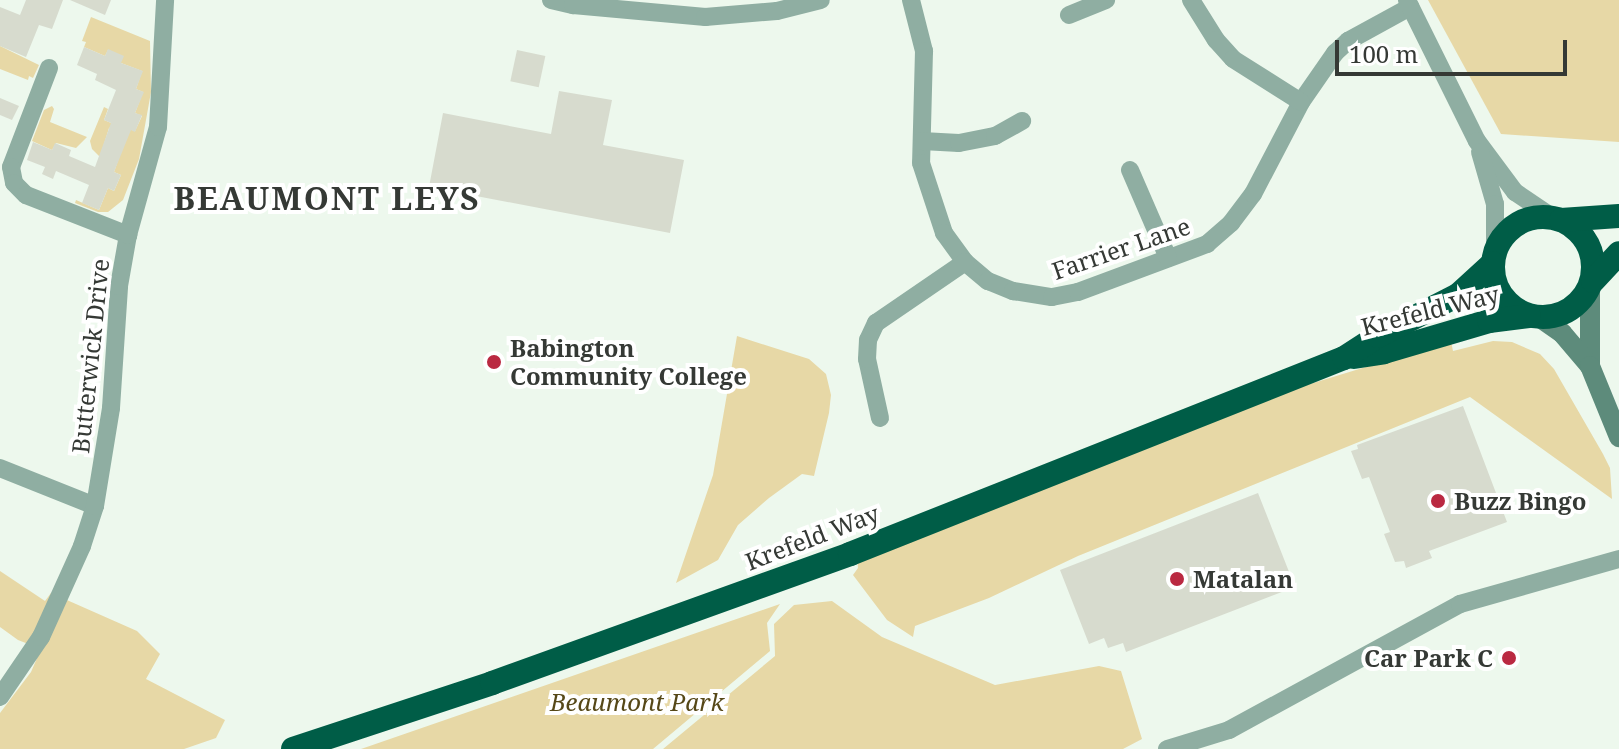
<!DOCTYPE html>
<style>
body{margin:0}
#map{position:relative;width:1619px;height:749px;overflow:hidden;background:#edf8ed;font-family:"Noto Serif",serif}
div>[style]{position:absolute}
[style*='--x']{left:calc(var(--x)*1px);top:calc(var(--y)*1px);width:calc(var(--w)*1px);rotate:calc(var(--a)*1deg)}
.green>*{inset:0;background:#e7d8a6}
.building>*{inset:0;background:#d7dbce;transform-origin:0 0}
.street>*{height:18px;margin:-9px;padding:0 9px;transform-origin:9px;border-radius:9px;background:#8faea2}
.secondary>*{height:20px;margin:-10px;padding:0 10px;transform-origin:10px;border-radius:10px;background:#5d8b7b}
.highway>*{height:24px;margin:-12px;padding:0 12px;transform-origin:12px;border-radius:12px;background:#005d47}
.highway>.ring{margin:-12px;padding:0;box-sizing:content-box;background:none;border:24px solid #005d47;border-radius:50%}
.dots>*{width:22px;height:22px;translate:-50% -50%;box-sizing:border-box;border:4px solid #fff;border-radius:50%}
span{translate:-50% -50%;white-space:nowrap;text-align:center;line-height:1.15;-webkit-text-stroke:8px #fff;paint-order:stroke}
.street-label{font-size:24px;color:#353935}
.poi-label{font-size:24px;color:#353935;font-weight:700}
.left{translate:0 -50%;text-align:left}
.right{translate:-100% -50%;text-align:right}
.park-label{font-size:24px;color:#564818;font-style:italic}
.district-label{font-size:32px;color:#353935;font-weight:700;letter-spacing:2px}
.scale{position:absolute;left:1335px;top:40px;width:232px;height:36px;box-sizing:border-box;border:4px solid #353935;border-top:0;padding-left:10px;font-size:24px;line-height:28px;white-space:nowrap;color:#353935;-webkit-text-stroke:6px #fff;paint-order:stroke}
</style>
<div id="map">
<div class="green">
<div style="clip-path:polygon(1428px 0,1619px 0,1619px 142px,1501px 134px)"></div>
<div style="clip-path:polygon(91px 17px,150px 41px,151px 92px,139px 159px,123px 200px,108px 212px,98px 212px,75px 203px,76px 200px,99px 210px,108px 188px,114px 191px,121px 175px,114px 172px,129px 129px,135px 131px,142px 116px,135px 113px,143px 92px,136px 89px,142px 71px,121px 63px,108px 50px,105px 56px,84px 47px,86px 42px,82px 41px)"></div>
<div style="clip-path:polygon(0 46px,39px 65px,33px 78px,29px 76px,28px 80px,0 69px)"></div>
<div style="clip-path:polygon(52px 106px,54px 109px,50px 122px,87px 137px,76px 148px,56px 143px,52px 150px,32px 141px,44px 110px)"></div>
<div style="clip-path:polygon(104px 107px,108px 109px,104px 120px,116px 125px,109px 128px,100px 157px,92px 149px,90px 141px)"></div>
<div style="clip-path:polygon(737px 336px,809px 359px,826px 374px,831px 395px,829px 413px,814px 476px,802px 474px,769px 498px,738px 525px,718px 560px,676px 583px,713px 475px)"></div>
<div style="clip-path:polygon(1451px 341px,1453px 351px,1493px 341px,1512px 342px,1540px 354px,1554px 369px,1603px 454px,1610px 468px,1612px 499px,1470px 397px,1078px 556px,989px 598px,915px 626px,913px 637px,887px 620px,853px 575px,858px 568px,857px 559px,1287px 391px)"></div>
<div style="clip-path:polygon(0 571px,45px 601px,51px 593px,137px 631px,160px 654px,146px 679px,225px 720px,216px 738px,184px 749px,0 749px,0 713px,31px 672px,41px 649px,18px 640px,0 627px)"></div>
<div style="clip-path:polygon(832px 601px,882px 637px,995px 685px,1099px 666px,1121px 671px,1142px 739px,1123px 749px,663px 749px,775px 656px,774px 624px,794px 605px)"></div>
<div style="clip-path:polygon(780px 604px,767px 623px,770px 651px,653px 749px,361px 749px)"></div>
</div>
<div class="building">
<div style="clip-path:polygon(26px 0,63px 0,52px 29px,39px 25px,26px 57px,0 46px,0 7px,20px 15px)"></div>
<div style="clip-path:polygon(70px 0,111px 0,105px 15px)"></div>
<div style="clip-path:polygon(84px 47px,105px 56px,108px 49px,124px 56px,121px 63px,143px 71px,136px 89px,144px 92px,135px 113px,142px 115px,135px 132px,131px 130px,114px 172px,121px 175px,114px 191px,108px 188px,99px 210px,82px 203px,89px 185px,56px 171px,53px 179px,42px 174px,45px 167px,27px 160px,33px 142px,52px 150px,55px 143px,71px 150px,69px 156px,95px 167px,111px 123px,104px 120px,116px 90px,95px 80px,97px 74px,77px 65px)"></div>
<div style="left:517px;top:50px;width:29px;height:32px;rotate:12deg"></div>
<div style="clip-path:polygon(559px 91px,612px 100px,603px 145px,684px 160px,670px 233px,429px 187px,443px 113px,551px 134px)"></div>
<div style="clip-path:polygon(0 98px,19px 106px,12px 120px,0 115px)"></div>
<div style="clip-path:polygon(1463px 406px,1507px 522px,1429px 551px,1432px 558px,1406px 568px,1404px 561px,1395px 562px,1384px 534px,1390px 532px,1369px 477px,1362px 479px,1351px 451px,1358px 449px,1357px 445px)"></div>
<div style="clip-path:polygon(1258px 493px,1295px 587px,1126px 652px,1123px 643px,1108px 648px,1104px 638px,1089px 644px,1060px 570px)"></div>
</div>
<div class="street">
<div style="--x:551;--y:0;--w:23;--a:13"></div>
<div style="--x:573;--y:5;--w:133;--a:5.2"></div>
<div style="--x:705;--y:17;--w:72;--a:-4.8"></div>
<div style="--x:777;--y:11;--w:45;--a:-14"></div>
<div style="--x:911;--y:0;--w:53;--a:75.7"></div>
<div style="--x:924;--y:51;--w:112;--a:91.5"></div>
<div style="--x:921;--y:163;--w:74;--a:71.8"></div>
<div style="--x:944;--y:233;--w:36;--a:54"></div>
<div style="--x:965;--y:262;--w:30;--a:40"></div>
<div style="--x:988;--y:281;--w:27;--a:22"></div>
<div style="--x:1013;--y:291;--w:39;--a:9"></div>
<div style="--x:1052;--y:297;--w:26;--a:-11"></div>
<div style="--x:1078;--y:292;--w:138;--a:-20.4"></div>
<div style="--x:1207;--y:244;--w:32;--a:-41"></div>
<div style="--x:1231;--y:223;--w:36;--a:-53"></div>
<div style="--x:1253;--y:194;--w:104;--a:-62.4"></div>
<div style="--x:1301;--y:102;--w:60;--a:-55.2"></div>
<div style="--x:1335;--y:53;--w:18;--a:-43"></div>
<div style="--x:1348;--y:41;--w:71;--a:-28.7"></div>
<div style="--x:1191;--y:0;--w:47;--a:58"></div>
<div style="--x:1216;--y:40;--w:25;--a:48"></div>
<div style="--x:1233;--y:59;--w:80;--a:32.3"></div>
<div style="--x:1407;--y:0;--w:157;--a:63.6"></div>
<div style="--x:1477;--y:141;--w:64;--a:53.3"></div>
<div style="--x:1515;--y:192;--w:45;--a:34"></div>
<div style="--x:1069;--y:15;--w:40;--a:-22"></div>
<div style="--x:49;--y:68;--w:106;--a:111"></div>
<div style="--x:11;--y:167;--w:16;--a:79"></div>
<div style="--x:14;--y:183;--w:17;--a:45"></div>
<div style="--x:26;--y:195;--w:110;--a:21.4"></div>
<div style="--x:922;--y:141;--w:37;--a:3"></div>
<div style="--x:959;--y:143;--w:37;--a:-11"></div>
<div style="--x:995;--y:136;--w:31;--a:-29"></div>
<div style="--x:1480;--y:152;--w:54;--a:73.9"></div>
<div style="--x:1495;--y:204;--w:47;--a:90"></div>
<div style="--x:1130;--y:170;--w:96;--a:66.6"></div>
<div style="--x:880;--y:418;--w:60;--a:-102.4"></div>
<div style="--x:867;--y:359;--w:19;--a:-87"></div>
<div style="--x:868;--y:340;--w:19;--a:-65"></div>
<div style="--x:876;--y:323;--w:108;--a:-34.4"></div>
<div style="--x:0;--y:468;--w:102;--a:21.8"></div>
<div style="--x:0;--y:697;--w:73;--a:-55.7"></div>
<div style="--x:41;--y:637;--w:100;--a:-65.7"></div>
<div style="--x:82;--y:546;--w:42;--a:-72"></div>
<div style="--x:95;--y:506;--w:99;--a:-80.7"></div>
<div style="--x:111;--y:408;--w:122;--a:-86.2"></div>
<div style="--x:119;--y:286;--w:52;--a:-80"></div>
<div style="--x:128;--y:235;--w:112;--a:-74.5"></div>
<div style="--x:158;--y:127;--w:127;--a:-86.8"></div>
<div style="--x:1167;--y:749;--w:65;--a:-17"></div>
<div style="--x:1229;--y:730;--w:263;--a:-28.6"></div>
<div style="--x:1460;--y:604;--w:165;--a:-15.8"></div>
</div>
<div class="secondary">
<div style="--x:1590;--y:288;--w:78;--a:90"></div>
<div style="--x:1539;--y:317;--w:28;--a:35"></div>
<div style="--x:1562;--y:333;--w:43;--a:49.7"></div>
<div style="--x:1590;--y:366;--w:77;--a:67.8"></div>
</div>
<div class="highway">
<div class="ring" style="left:1493px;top:217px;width:76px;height:76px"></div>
<div style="--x:1561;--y:220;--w:58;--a:-3.9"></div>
<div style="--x:1593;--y:281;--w:38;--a:-47"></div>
<div style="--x:1354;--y:357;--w:30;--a:-9"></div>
<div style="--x:1384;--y:352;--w:109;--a:-16.4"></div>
<div style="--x:1489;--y:321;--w:40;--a:-7.1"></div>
<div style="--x:293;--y:749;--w:210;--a:-18.3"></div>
<div style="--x:492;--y:683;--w:381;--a:-19.8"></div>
<div style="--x:850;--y:554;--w:531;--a:-21.64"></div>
<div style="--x:1344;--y:358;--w:40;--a:-32.9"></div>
<div style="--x:1378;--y:336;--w:90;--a:-27.1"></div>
<div style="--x:1458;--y:295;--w:47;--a:-42.4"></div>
</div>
<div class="dots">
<div style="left:494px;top:362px;background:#ba2941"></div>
<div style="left:1438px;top:501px;background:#ba2941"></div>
<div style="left:1177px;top:579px;background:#ba2941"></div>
<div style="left:1509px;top:658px;background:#ba2941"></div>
</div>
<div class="street-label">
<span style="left:1121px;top:248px;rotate:-19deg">Farrier Lane</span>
<span style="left:1430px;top:310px;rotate:-14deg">Krefeld Way</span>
<span style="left:90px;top:356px;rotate:-84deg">Butterwick Drive</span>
<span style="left:812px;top:537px;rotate:-21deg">Krefeld Way</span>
</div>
<div class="poi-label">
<span class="left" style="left:510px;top:362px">Babington<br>Community College</span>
<span class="left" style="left:1454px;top:501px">Buzz Bingo</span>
<span class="left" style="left:1193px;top:579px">Matalan</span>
<span class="right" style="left:1493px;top:658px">Car Park C</span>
</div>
<div class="park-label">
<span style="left:637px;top:702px">Beaumont Park</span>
</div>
<div class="district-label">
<span style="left:327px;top:198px">BEAUMONT LEYS</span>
</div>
<div class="scale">100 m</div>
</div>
